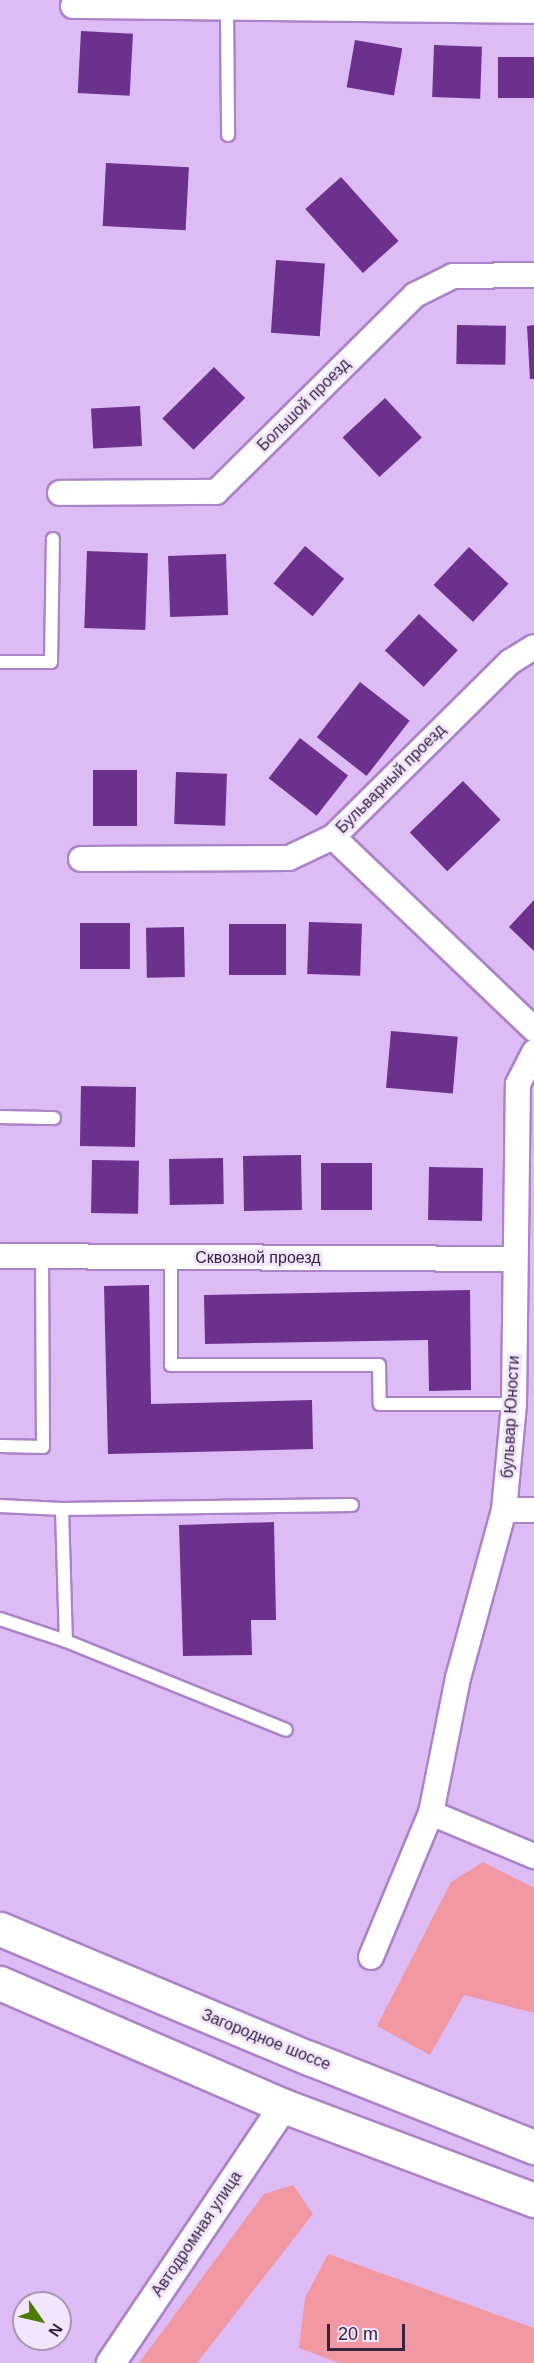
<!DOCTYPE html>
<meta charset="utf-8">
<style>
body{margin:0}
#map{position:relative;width:534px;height:2363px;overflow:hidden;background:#ddbbf5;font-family:Helvetica,sans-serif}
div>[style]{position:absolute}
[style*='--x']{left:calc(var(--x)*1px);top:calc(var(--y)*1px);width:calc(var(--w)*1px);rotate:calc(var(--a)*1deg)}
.green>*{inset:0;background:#f198a3}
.building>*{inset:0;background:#6c308d;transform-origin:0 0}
.roads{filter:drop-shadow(2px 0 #ad83c8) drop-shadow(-2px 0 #ad83c8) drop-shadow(0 2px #ad83c8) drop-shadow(0 -2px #ad83c8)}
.service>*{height:12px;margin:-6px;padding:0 6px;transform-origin:6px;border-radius:6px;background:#fff}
.minor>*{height:24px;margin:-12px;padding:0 12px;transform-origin:12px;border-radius:12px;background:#fff}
.tertiary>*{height:28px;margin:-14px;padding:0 14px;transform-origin:14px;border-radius:14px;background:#fff}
.trunk>*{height:33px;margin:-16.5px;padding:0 16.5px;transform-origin:16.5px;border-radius:16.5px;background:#fff}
span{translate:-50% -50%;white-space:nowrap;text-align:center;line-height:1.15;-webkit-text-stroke:6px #f3e5fc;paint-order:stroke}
.street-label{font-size:16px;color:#34233f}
.north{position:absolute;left:12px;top:2291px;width:60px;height:60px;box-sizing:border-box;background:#f3e5fc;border:2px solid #a797b0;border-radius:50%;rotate:124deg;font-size:16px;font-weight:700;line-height:24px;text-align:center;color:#34233f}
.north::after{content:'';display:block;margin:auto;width:21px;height:27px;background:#4b7b04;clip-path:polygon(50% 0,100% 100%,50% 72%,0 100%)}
.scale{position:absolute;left:327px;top:2324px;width:78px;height:27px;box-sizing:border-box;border:3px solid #34233f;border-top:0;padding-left:8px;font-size:18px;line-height:21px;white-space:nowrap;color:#34233f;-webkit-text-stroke:4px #f3e5fc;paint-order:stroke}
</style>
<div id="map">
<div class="green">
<div style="clip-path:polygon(483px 1862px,534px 1888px,534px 2013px,464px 1995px,430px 2055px,377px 2026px,451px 1882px)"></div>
<div style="clip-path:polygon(293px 2185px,313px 2214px,197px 2363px,139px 2363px,264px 2194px)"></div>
<div style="clip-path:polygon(328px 2254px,534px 2328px,534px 2363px,339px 2363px,299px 2348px,305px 2298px)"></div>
</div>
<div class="building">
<div style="left:81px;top:31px;width:52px;height:62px;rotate:3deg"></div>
<div style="left:355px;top:40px;width:48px;height:48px;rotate:10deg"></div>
<div style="left:434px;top:45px;width:48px;height:52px;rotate:2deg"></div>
<div style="left:534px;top:57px;width:41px;height:36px;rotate:90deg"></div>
<div style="left:106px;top:163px;width:83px;height:63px;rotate:3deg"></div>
<div style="left:341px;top:177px;width:86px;height:48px;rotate:48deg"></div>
<div style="left:276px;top:260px;width:49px;height:73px;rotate:4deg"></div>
<div style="left:457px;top:325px;width:49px;height:39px;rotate:1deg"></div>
<div style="clip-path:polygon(534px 325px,534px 379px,530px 379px,527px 326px)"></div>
<div style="left:214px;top:367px;width:44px;height:73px;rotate:45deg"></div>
<div style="left:385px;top:398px;width:54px;height:58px;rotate:47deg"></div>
<div style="left:140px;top:406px;width:40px;height:49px;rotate:87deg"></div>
<div style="left:305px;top:546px;width:51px;height:49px;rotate:40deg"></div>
<div style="left:469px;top:547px;width:54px;height:52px;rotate:43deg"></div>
<div style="left:87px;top:551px;width:61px;height:77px;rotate:2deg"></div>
<div style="left:226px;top:554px;width:61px;height:58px;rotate:88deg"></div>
<div style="left:419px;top:614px;width:53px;height:50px;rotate:43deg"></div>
<div style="left:360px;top:682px;width:63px;height:70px;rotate:38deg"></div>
<div style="left:300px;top:738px;width:61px;height:51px;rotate:38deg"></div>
<div style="left:93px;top:770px;width:44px;height:56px"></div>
<div style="left:176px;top:772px;width:51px;height:52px;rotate:2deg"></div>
<div style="left:463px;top:781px;width:54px;height:74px;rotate:46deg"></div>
<div style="clip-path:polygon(534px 900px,534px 951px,509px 927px)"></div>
<div style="left:309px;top:922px;width:53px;height:52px;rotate:2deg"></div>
<div style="left:80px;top:923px;width:50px;height:46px"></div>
<div style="left:229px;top:924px;width:57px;height:51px"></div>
<div style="left:184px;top:927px;width:50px;height:38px;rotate:89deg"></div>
<div style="left:391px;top:1031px;width:67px;height:57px;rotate:5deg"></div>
<div style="left:81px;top:1086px;width:55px;height:60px;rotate:1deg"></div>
<div style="left:301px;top:1155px;width:55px;height:58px;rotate:89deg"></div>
<div style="left:223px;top:1158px;width:46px;height:54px;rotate:89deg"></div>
<div style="left:92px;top:1160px;width:47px;height:53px;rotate:1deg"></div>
<div style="left:372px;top:1163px;width:47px;height:51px;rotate:90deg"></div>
<div style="left:429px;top:1167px;width:54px;height:53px;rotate:1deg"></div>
<div style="clip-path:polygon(149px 1285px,151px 1404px,312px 1400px,313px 1449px,108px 1454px,104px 1286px)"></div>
<div style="clip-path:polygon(470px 1290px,471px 1390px,429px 1391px,428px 1340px,205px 1344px,204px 1295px)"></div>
<div style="clip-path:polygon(274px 1522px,276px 1620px,251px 1620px,252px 1655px,183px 1656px,179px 1525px)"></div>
</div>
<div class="roads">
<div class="service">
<div style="--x:227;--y:9;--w:126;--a:89.5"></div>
<div style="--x:0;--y:662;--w:51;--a:0"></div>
<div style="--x:51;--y:662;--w:123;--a:-89.1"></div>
<div style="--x:0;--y:1117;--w:54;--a:1.1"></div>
<div style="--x:171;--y:1258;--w:107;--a:90"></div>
<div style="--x:171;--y:1365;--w:208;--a:0"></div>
<div style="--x:379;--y:1365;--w:39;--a:89"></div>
<div style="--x:380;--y:1404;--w:134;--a:0"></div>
<div style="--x:0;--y:1446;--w:43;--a:1.3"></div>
<div style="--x:43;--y:1447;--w:189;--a:-90.3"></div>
<div style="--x:0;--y:1506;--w:62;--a:2.8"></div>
<div style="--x:62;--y:1509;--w:132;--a:88.3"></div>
<div style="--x:62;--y:1509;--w:290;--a:-0.8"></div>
<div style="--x:0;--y:1619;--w:70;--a:18.4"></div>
<div style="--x:66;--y:1641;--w:237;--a:22"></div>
</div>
<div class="minor">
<div style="--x:73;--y:6;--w:461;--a:0.6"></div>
<div style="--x:60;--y:493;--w:156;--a:-0.4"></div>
<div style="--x:216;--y:492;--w:280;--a:-44.7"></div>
<div style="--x:415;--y:295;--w:42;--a:-26.6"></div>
<div style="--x:453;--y:276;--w:81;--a:-0.7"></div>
<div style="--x:333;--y:837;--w:278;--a:43.7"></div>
<div style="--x:81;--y:859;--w:208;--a:-0.3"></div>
<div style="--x:289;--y:858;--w:49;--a:-25.5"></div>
<div style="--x:333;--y:837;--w:249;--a:-44.7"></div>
<div style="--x:510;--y:662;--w:28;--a:-32"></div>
<div style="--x:0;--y:1256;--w:515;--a:0.33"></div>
<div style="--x:504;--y:1510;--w:30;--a:0"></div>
<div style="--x:431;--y:1813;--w:112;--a:22.7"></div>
<div style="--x:371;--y:1957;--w:156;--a:-67.4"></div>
<div style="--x:431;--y:1813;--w:138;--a:-78.7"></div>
<div style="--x:458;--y:1678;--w:174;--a:-74.7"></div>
<div style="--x:504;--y:1510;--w:106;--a:-84.6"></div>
<div style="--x:514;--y:1404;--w:320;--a:-89.3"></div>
<div style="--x:518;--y:1084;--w:36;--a:-63"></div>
</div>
<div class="tertiary">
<div style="--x:111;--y:2363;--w:310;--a:-56.1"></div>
</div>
<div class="trunk">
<div style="--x:0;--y:1929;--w:335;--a:22.7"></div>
<div style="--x:309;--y:2058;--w:242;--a:21.6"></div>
<div style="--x:0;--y:1983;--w:309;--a:23.4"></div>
<div style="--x:284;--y:2106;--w:267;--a:20.6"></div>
</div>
</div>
<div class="street-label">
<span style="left:304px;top:405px;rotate:-45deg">Большой проезд</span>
<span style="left:391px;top:779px;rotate:-45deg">Бульварный проезд</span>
<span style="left:258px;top:1258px">Сквозной проезд</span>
<span style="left:511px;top:1417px;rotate:-87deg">бульвар Юности</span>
<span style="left:266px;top:2040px;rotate:22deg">Загородное шоссе</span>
<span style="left:197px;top:2234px;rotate:-56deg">Автодромная улица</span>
</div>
<div class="north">N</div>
<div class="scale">20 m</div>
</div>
